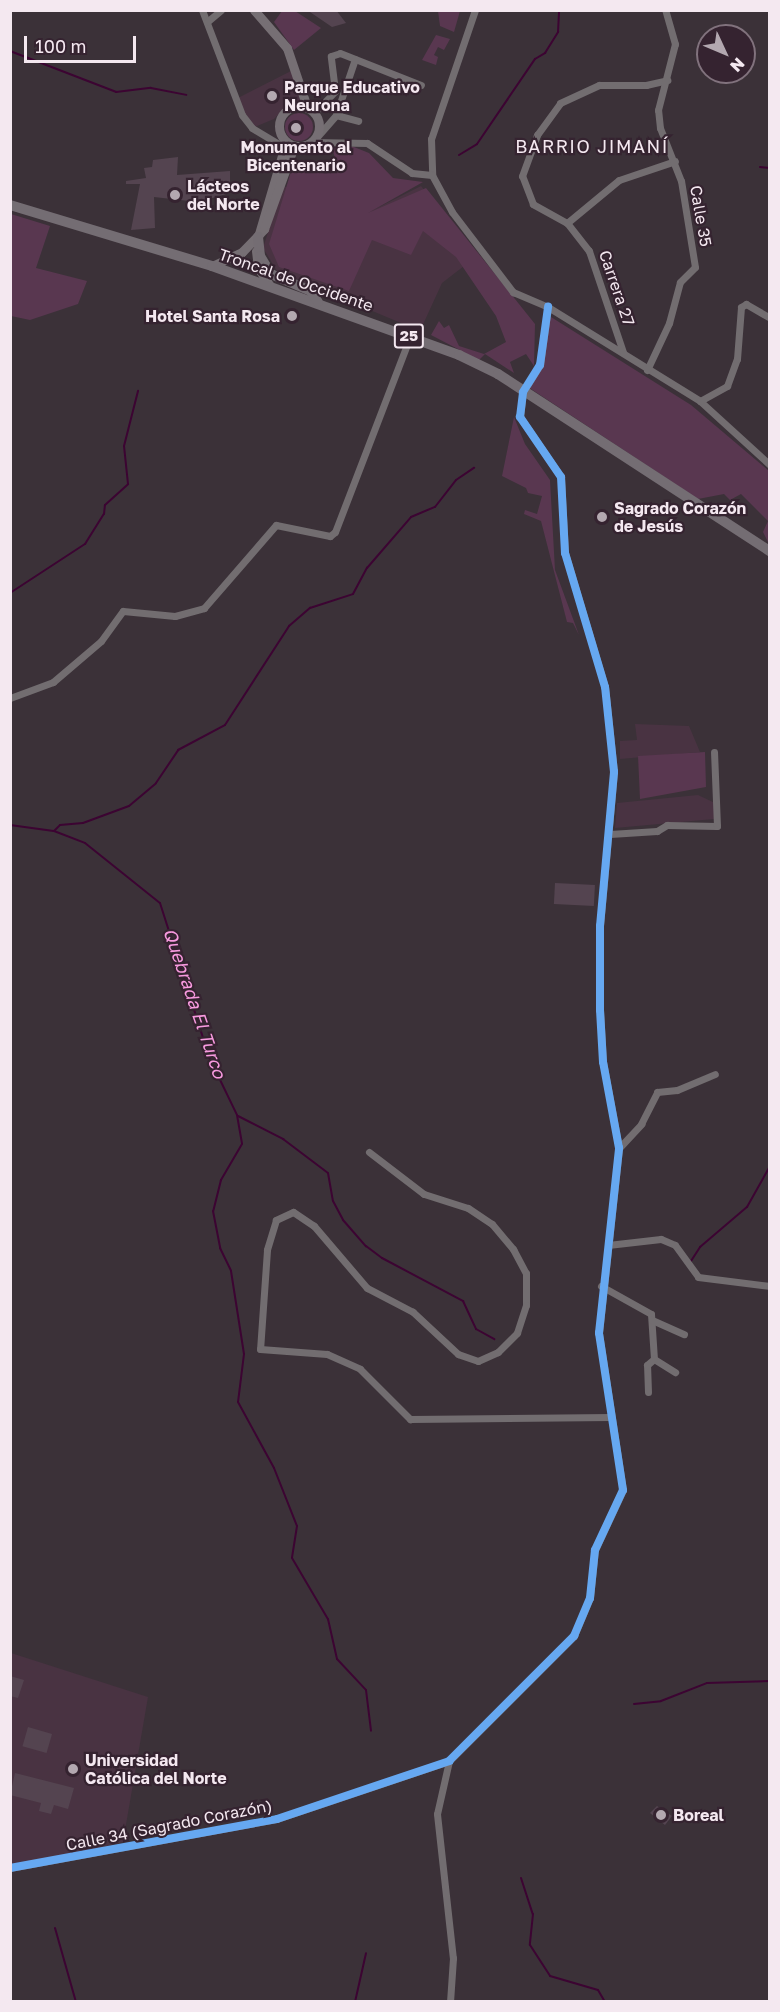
<!DOCTYPE html>
<meta charset="utf-8">
<style>
body{margin:0}
#map{position:relative;width:780px;height:2012px;overflow:hidden;background:#3b3138;font-family:"Golos Text",sans-serif}
div>[style]{position:absolute}
[style*='--x']{left:calc(var(--x)*1px);top:calc(var(--y)*1px);width:calc(var(--w)*1px);rotate:calc(var(--a)*1deg)}
.built>*{inset:0;background:#493342}
.green>*{inset:0;background:#593750}
.round{border-radius:50%}
.stream>*{height:2px;margin:-1px;padding:0 1px;transform-origin:1px;border-radius:1px;background:#3c0432}
.building>*{inset:0;background:#544450;transform-origin:0 0}
.street>*{height:7px;margin:-3.5px;padding:0 3.5px;transform-origin:3.5px;border-radius:3.5px;background:#726d70}
.secondary>*{height:9px;margin:-4.5px;padding:0 4.5px;transform-origin:4.5px;border-radius:4.5px;background:#766f74}
.secondary>.ring{margin:-4.5px;padding:0;box-sizing:content-box;background:none;border:9px solid #766f74;border-radius:50%}
.primary>*{height:10px;margin:-5px;padding:0 5px;transform-origin:5px;border-radius:5px;background:#746d73}
.cycleway>*{height:8px;margin:-4px;padding:0 4px;transform-origin:4px;border-radius:4px;background:#66a8f1}
.dots>*{width:16px;height:16px;translate:-50% -50%;box-sizing:border-box;border:3px solid #352330;border-radius:50%}
span{translate:-50% -50%;white-space:nowrap;text-align:center;line-height:1.15;-webkit-text-stroke:4.5px #352330;paint-order:stroke}
.shield-label span{padding:2px 4px;background:#352330;border:2px solid;border-radius:4px;-webkit-text-stroke-width:0}
.shield-label{font-size:15px;color:#f4e8f0;font-weight:700}
.poi-label{font-size:16px;color:#f4e8f0;font-weight:700}
.left{translate:0 -50%;text-align:left}
.right{translate:-100% -50%;text-align:right}
.street-label{font-size:16px;color:#f4e8f0}
.neighbourhood-label{font-size:18px;color:#f4e8f0;letter-spacing:1.5px}
.water-label{font-size:18px;color:#f89adf;font-style:italic}
.frame{position:absolute;inset:0;border:12px solid #f4e8f0;pointer-events:none}
.north{position:absolute;left:696px;top:24px;width:60px;height:60px;box-sizing:border-box;background:#352330;border:2px solid #81727d;border-radius:50%;rotate:134deg;font-size:16px;font-weight:700;line-height:24px;text-align:center;color:#f4e8f0}
.north::after{content:'';display:block;margin:auto;width:21px;height:27px;background:#b3a8b0;clip-path:polygon(50% 0,100% 100%,50% 72%,0 100%)}
.scale{position:absolute;left:24px;top:36px;width:112px;height:27px;box-sizing:border-box;border:3px solid #f4e8f0;border-top:0;padding-left:8px;font-size:18px;line-height:21px;white-space:nowrap;color:#f4e8f0;-webkit-text-stroke:4px #352330;paint-order:stroke}
</style>
<div id="map">
<div class="built">
<div style="clip-path:polygon(295px 69px,303px 104px,288px 104px,274px 119px,252px 128px,234px 100px)"></div>
<div style="clip-path:polygon(283px 186px,367px 213px,421px 186px,477px 256px,442px 283px,420px 331px,277px 271px,263px 248px)"></div>
<div style="clip-path:polygon(635px 724px,689px 726px,700px 752px,620px 759px,620px 741px,637px 740px)"></div>
<div style="clip-path:polygon(698px 795px,715px 803px,714px 819px,615px 828px,617px 803px)"></div>
<div style="clip-path:polygon(11px 1653px,148px 1697px,123px 1842px,11px 1870px)"></div>
</div>
<div class="green">
<div style="clip-path:polygon(282px 11px,295px 11px,321px 28px,294px 50px,274px 22px)"></div>
<div style="clip-path:polygon(438px 11px,460px 11px,454px 32px,440px 26px)"></div>
<div style="clip-path:polygon(436px 35px,450px 39px,444px 50px,438px 47px,434px 55px,438px 57px,436px 65px,422px 60px)"></div>
<div class="round" style="left:285px;top:113px;width:28px;height:28px"></div>
<div style="clip-path:polygon(354px 147px,369px 153px,393px 178px,423px 182px,368px 213px,426px 188px,535px 324px,534px 366px,526px 354px,510px 362px,514px 373px,485px 354px,479px 360px,431px 335px,439px 321px,444px 328px,449px 325px,459px 346px,484px 354px,506px 342px,496px 316px,456px 257px,423px 231px,411px 255px,372px 240px,349px 291px,279px 267px,269px 244px,293px 165px,326px 170px,337px 165px,332px 148px)"></div>
<div style="clip-path:polygon(11px 214px,50px 226px,36px 268px,87px 281px,78px 304px,30px 320px,11px 316px)"></div>
<div style="clip-path:polygon(551px 317px,691px 405px,769px 471px,769px 544px,763px 532px,768px 521px,741px 494px,730px 500px,724px 494px,698px 499px,528px 387px,535px 379px,546px 322px)"></div>
<div style="clip-path:polygon(514px 417px,525px 444px,550px 480px,555px 570px,579px 635px,573px 623px,567px 622px,541px 521px,524px 514px,525px 510px,537px 514px,542px 496px,528px 493px,526px 488px,502px 476px)"></div>
<div style="clip-path:polygon(705px 752px,706px 787px,640px 799px,638px 756px)"></div>
</div>
<div class="stream">
<div style="--x:10;--y:51;--w:114;--a:21.1"></div>
<div style="--x:116;--y:92;--w:35;--a:-7"></div>
<div style="--x:151;--y:88;--w:36;--a:11"></div>
<div style="--x:459;--y:155;--w:21;--a:-31"></div>
<div style="--x:477;--y:144;--w:103;--a:-55.7"></div>
<div style="--x:535;--y:59;--w:12;--a:-31"></div>
<div style="--x:545;--y:53;--w:25;--a:-58"></div>
<div style="--x:558;--y:32;--w:22;--a:-87"></div>
<div style="--x:760;--y:167;--w:10;--a:6"></div>
<div style="--x:10;--y:593;--w:90;--a:-33.2"></div>
<div style="--x:85;--y:544;--w:36;--a:-58"></div>
<div style="--x:104;--y:514;--w:9;--a:-84"></div>
<div style="--x:105;--y:505;--w:31;--a:-42"></div>
<div style="--x:128;--y:484;--w:38;--a:-96"></div>
<div style="--x:124;--y:446;--w:57;--a:-75.7"></div>
<div style="--x:10;--y:825;--w:44;--a:7.8"></div>
<div style="--x:54;--y:831;--w:33;--a:21"></div>
<div style="--x:85;--y:843;--w:96;--a:38.7"></div>
<div style="--x:160;--y:903;--w:162;--a:72.3"></div>
<div style="--x:209;--y:1057;--w:64;--a:64.2"></div>
<div style="--x:237;--y:1115;--w:29;--a:80"></div>
<div style="--x:242;--y:1144;--w:42;--a:120.3"></div>
<div style="--x:221;--y:1180;--w:32;--a:104"></div>
<div style="--x:213;--y:1211;--w:38;--a:79"></div>
<div style="--x:220;--y:1248;--w:25;--a:64"></div>
<div style="--x:231;--y:1271;--w:84;--a:81.1"></div>
<div style="--x:244;--y:1354;--w:48;--a:97.1"></div>
<div style="--x:238;--y:1402;--w:75;--a:61.4"></div>
<div style="--x:274;--y:1468;--w:62;--a:68.4"></div>
<div style="--x:297;--y:1526;--w:32;--a:99"></div>
<div style="--x:292;--y:1558;--w:71;--a:59.5"></div>
<div style="--x:328;--y:1619;--w:41;--a:77.3"></div>
<div style="--x:337;--y:1659;--w:42;--a:46.9"></div>
<div style="--x:366;--y:1690;--w:41;--a:83"></div>
<div style="--x:54;--y:831;--w:8;--a:-45"></div>
<div style="--x:60;--y:825;--w:23;--a:-5"></div>
<div style="--x:83;--y:823;--w:49;--a:-20.3"></div>
<div style="--x:129;--y:806;--w:35;--a:-40"></div>
<div style="--x:156;--y:783;--w:40;--a:-56"></div>
<div style="--x:178;--y:750;--w:53;--a:-28"></div>
<div style="--x:225;--y:725;--w:118;--a:-57.1"></div>
<div style="--x:289;--y:626;--w:28;--a:-41"></div>
<div style="--x:310;--y:608;--w:45;--a:-18"></div>
<div style="--x:353;--y:594;--w:30;--a:-62"></div>
<div style="--x:367;--y:568;--w:67;--a:-49.2"></div>
<div style="--x:411;--y:517;--w:26;--a:-23"></div>
<div style="--x:435;--y:507;--w:34;--a:-52"></div>
<div style="--x:456;--y:480;--w:22;--a:-34"></div>
<div style="--x:770;--y:1085;--w:30;--a:90"></div>
<div style="--x:238;--y:1116;--w:51;--a:27.1"></div>
<div style="--x:283;--y:1139;--w:56;--a:37.1"></div>
<div style="--x:328;--y:1173;--w:28;--a:80"></div>
<div style="--x:333;--y:1201;--w:21;--a:62"></div>
<div style="--x:343;--y:1220;--w:35;--a:49"></div>
<div style="--x:366;--y:1246;--w:20;--a:37"></div>
<div style="--x:382;--y:1258;--w:92;--a:28"></div>
<div style="--x:463;--y:1301;--w:31;--a:65"></div>
<div style="--x:476;--y:1329;--w:21;--a:29"></div>
<div style="--x:691;--y:1261;--w:17;--a:-57"></div>
<div style="--x:700;--y:1247;--w:62;--a:-40.4"></div>
<div style="--x:747;--y:1207;--w:47;--a:-60.7"></div>
<div style="--x:634;--y:1704;--w:27;--a:-6"></div>
<div style="--x:661;--y:1701;--w:49;--a:-21.4"></div>
<div style="--x:707;--y:1683;--w:63;--a:-1.8"></div>
<div style="--x:521;--y:1878;--w:38;--a:72"></div>
<div style="--x:533;--y:1914;--w:31;--a:96"></div>
<div style="--x:530;--y:1945;--w:37;--a:57"></div>
<div style="--x:550;--y:1976;--w:50;--a:16.3"></div>
<div style="--x:598;--y:1990;--w:14;--a:60"></div>
<div style="--x:55;--y:1928;--w:77;--a:74.2"></div>
<div style="--x:355;--y:2002;--w:50;--a:-77.3"></div>
</div>
<div class="building">
<div style="clip-path:polygon(307px 10px,336px 10px,346px 23px,332px 27px)"></div>
<div style="clip-path:polygon(178px 157px,177px 175px,230px 171px,230px 193px,198px 202px,154px 197px,155px 228px,131px 230px,140px 184px,126px 184px,126px 181px,146px 178px,144px 168px,152px 167px,153px 160px)"></div>
<div style="left:555px;top:883px;width:40px;height:21px;rotate:3deg"></div>
<div style="clip-path:polygon(10px 1676px,24px 1680px,18px 1698px,10px 1696px)"></div>
<div style="left:28px;top:1727px;width:25px;height:20px;rotate:16deg"></div>
<div style="clip-path:polygon(15px 1773px,74px 1788px,68px 1809px,54px 1805px,51px 1814px,39px 1811px,41px 1803px,10px 1795px)"></div>
<div style="clip-path:polygon(657px 1806px,672px 1816px,665px 1825px,650px 1813px)"></div>
</div>
<div class="street">
<div style="--x:202;--y:10;--w:112;--a:69.1"></div>
<div style="--x:242;--y:115;--w:16;--a:52"></div>
<div style="--x:252;--y:128;--w:39;--a:31"></div>
<div style="--x:475;--y:10;--w:136;--a:108.8"></div>
<div style="--x:431;--y:139;--w:36;--a:88"></div>
<div style="--x:432;--y:175;--w:42;--a:61.6"></div>
<div style="--x:452;--y:212;--w:101;--a:52.7"></div>
<div style="--x:513;--y:292;--w:38;--a:23"></div>
<div style="--x:548;--y:307;--w:179;--a:31.7"></div>
<div style="--x:700;--y:401;--w:95;--a:42.4"></div>
<div style="--x:208;--y:21;--w:17;--a:-40"></div>
<div style="--x:315;--y:112;--w:29;--a:-46"></div>
<div style="--x:335;--y:91;--w:35;--a:-97"></div>
<div style="--x:331;--y:56;--w:9;--a:-18"></div>
<div style="--x:340;--y:53;--w:87;--a:21.6"></div>
<div style="--x:336;--y:115;--w:23;--a:15"></div>
<div style="--x:317;--y:137;--w:29;--a:-49"></div>
<div style="--x:336;--y:115;--w:59;--a:-71.3"></div>
<div style="--x:313;--y:142;--w:54;--a:1.1"></div>
<div style="--x:367;--y:143;--w:54;--a:33.7"></div>
<div style="--x:412;--y:173;--w:20;--a:6"></div>
<div style="--x:567;--y:223;--w:67;--a:-39.6"></div>
<div style="--x:619;--y:180;--w:59;--a:-18.7"></div>
<div style="--x:623;--y:352;--w:107;--a:-108.6"></div>
<div style="--x:589;--y:251;--w:36;--a:-128"></div>
<div style="--x:567;--y:223;--w:39;--a:-151"></div>
<div style="--x:533;--y:204;--w:30;--a:-111"></div>
<div style="--x:522;--y:176;--w:44;--a:-69.9"></div>
<div style="--x:537;--y:135;--w:39;--a:-54"></div>
<div style="--x:560;--y:103;--w:43;--a:-24.8"></div>
<div style="--x:599;--y:85;--w:47;--a:0"></div>
<div style="--x:646;--y:85;--w:22;--a:-13"></div>
<div style="--x:647;--y:370;--w:52;--a:-64.9"></div>
<div style="--x:669;--y:323;--w:42;--a:-75"></div>
<div style="--x:680;--y:282;--w:21;--a:-45"></div>
<div style="--x:695;--y:267;--w:87;--a:-99.2"></div>
<div style="--x:681;--y:181;--w:57;--a:-111.6"></div>
<div style="--x:660;--y:128;--w:18;--a:-96"></div>
<div style="--x:658;--y:110;--w:68;--a:-75.6"></div>
<div style="--x:675;--y:44;--w:35;--a:-106"></div>
<div style="--x:700;--y:401;--w:31;--a:-29"></div>
<div style="--x:727;--y:386;--w:29;--a:-70"></div>
<div style="--x:737;--y:359;--w:52;--a:-85.6"></div>
<div style="--x:741;--y:307;--w:6;--a:-31"></div>
<div style="--x:746;--y:304;--w:28;--a:30"></div>
<div style="--x:10;--y:698;--w:46;--a:-20.4"></div>
<div style="--x:53;--y:682;--w:63;--a:-40.5"></div>
<div style="--x:101;--y:641;--w:37;--a:-54"></div>
<div style="--x:123;--y:611;--w:52;--a:5.5"></div>
<div style="--x:175;--y:616;--w:30;--a:-15"></div>
<div style="--x:204;--y:608;--w:110;--a:-49.1"></div>
<div style="--x:276;--y:525;--w:55;--a:11.5"></div>
<div style="--x:330;--y:536;--w:6;--a:-39"></div>
<div style="--x:335;--y:532;--w:209;--a:-69"></div>
<div style="--x:610;--y:834;--w:47;--a:-3.7"></div>
<div style="--x:657;--y:831;--w:12;--a:-31"></div>
<div style="--x:667;--y:825;--w:50;--a:1.1"></div>
<div style="--x:717;--y:826;--w:74;--a:-92.3"></div>
<div style="--x:619;--y:1148;--w:33;--a:-47"></div>
<div style="--x:641;--y:1124;--w:36;--a:-63"></div>
<div style="--x:657;--y:1092;--w:20;--a:-6"></div>
<div style="--x:677;--y:1090;--w:41;--a:-22.8"></div>
<div style="--x:369;--y:1152;--w:69;--a:37.4"></div>
<div style="--x:424;--y:1194;--w:46;--a:17.7"></div>
<div style="--x:468;--y:1208;--w:29;--a:34"></div>
<div style="--x:492;--y:1224;--w:33;--a:50"></div>
<div style="--x:513;--y:1249;--w:27;--a:62"></div>
<div style="--x:526;--y:1273;--w:32;--a:90"></div>
<div style="--x:526;--y:1305;--w:29;--a:108"></div>
<div style="--x:517;--y:1333;--w:27;--a:135"></div>
<div style="--x:498;--y:1352;--w:22;--a:156"></div>
<div style="--x:478;--y:1361;--w:21;--a:-161"></div>
<div style="--x:458;--y:1354;--w:62;--a:-137"></div>
<div style="--x:413;--y:1312;--w:52;--a:-152.4"></div>
<div style="--x:367;--y:1288;--w:82;--a:-130.5"></div>
<div style="--x:314;--y:1226;--w:25;--a:-146"></div>
<div style="--x:293;--y:1212;--w:19;--a:155"></div>
<div style="--x:276;--y:1220;--w:31;--a:107"></div>
<div style="--x:267;--y:1250;--w:99;--a:94"></div>
<div style="--x:260;--y:1349;--w:67;--a:4.3"></div>
<div style="--x:327;--y:1354;--w:36;--a:24"></div>
<div style="--x:360;--y:1369;--w:71;--a:45"></div>
<div style="--x:410;--y:1419;--w:201;--a:-0.6"></div>
<div style="--x:608;--y:1245;--w:53;--a:-6.5"></div>
<div style="--x:661;--y:1239;--w:15;--a:23"></div>
<div style="--x:675;--y:1245;--w:39;--a:54"></div>
<div style="--x:698;--y:1277;--w:73;--a:7.1"></div>
<div style="--x:601;--y:1286;--w:57;--a:29.2"></div>
<div style="--x:651;--y:1314;--w:45;--a:86.2"></div>
<div style="--x:654;--y:1359;--w:25;--a:32"></div>
<div style="--x:652;--y:1320;--w:35;--a:24"></div>
<div style="--x:648;--y:1392;--w:27;--a:-92"></div>
<div style="--x:647;--y:1365;--w:9;--a:-41"></div>
<div style="--x:449;--y:1761;--w:54;--a:102.8"></div>
<div style="--x:437;--y:1814;--w:145;--a:83.7"></div>
<div style="--x:453;--y:1958;--w:44;--a:93.9"></div>
<div style="--x:10;--y:1868;--w:271;--a:-10.4"></div>
<div style="--x:277;--y:1819;--w:182;--a:-18.6"></div>
<div style="--x:449;--y:1761;--w:177;--a:-45"></div>
<div style="--x:574;--y:1636;--w:41;--a:-67.2"></div>
<div style="--x:590;--y:1598;--w:48;--a:-84.1"></div>
<div style="--x:595;--y:1550;--w:66;--a:-65"></div>
<div style="--x:623;--y:1490;--w:159;--a:-98.7"></div>
<div style="--x:599;--y:1333;--w:186;--a:-83.8"></div>
<div style="--x:619;--y:1148;--w:87;--a:-100.5"></div>
<div style="--x:603;--y:1062;--w:52;--a:-93.3"></div>
<div style="--x:600;--y:1010;--w:84;--a:-90"></div>
<div style="--x:600;--y:926;--w:155;--a:-84.8"></div>
<div style="--x:614;--y:772;--w:85;--a:-96"></div>
<div style="--x:605;--y:687;--w:140;--a:-106.6"></div>
<div style="--x:565;--y:553;--w:76;--a:-93"></div>
<div style="--x:561;--y:477;--w:73;--a:-124.3"></div>
<div style="--x:520;--y:417;--w:25;--a:-83"></div>
<div style="--x:523;--y:392;--w:32;--a:-58"></div>
<div style="--x:540;--y:365;--w:59;--a:-82.1"></div>
</div>
<div class="secondary">
<div style="--x:254;--y:10;--w:50;--a:49"></div>
<div style="--x:287;--y:48;--w:62;--a:71.3"></div>
<div class="ring" style="left:279px;top:106px;width:31px;height:31px"></div>
<div style="--x:258;--y:237;--w:99;--a:-73.6"></div>
<div style="--x:256;--y:251;--w:17;--a:83"></div>
<div style="--x:258;--y:268;--w:22;--a:56"></div>
<div style="--x:212;--y:266;--w:33;--a:-25"></div>
<div style="--x:242;--y:252;--w:32;--a:-46"></div>
<div style="--x:264;--y:229;--w:88;--a:-70.1"></div>
</div>
<div class="primary">
<div style="--x:10;--y:205;--w:211;--a:16.8"></div>
<div style="--x:212;--y:266;--w:263;--a:19.8"></div>
<div style="--x:459;--y:355;--w:43;--a:26"></div>
<div style="--x:498;--y:374;--w:325;--a:33.1"></div>
<div style="--x:258;--y:237;--w:19;--a:84"></div>
<div style="--x:260;--y:256;--w:21;--a:59"></div>
<div style="--x:271;--y:274;--w:43;--a:23"></div>
<div style="--x:311;--y:291;--w:13;--a:58"></div>
</div>
<div class="cycleway">
<div style="--x:10;--y:1868;--w:271;--a:-10.4"></div>
<div style="--x:277;--y:1819;--w:182;--a:-18.6"></div>
<div style="--x:449;--y:1761;--w:177;--a:-45"></div>
<div style="--x:574;--y:1636;--w:41;--a:-67.2"></div>
<div style="--x:590;--y:1598;--w:48;--a:-84.1"></div>
<div style="--x:595;--y:1550;--w:66;--a:-65"></div>
<div style="--x:623;--y:1490;--w:159;--a:-98.7"></div>
<div style="--x:599;--y:1333;--w:186;--a:-83.8"></div>
<div style="--x:619;--y:1148;--w:87;--a:-100.5"></div>
<div style="--x:603;--y:1062;--w:52;--a:-93.3"></div>
<div style="--x:600;--y:1010;--w:84;--a:-90"></div>
<div style="--x:600;--y:926;--w:155;--a:-84.8"></div>
<div style="--x:614;--y:772;--w:85;--a:-96"></div>
<div style="--x:605;--y:687;--w:140;--a:-106.6"></div>
<div style="--x:565;--y:553;--w:76;--a:-93"></div>
<div style="--x:561;--y:477;--w:73;--a:-124.3"></div>
<div style="--x:520;--y:417;--w:25;--a:-83"></div>
<div style="--x:523;--y:392;--w:32;--a:-58"></div>
<div style="--x:540;--y:365;--w:59;--a:-82.1"></div>
</div>
<div class="dots">
<div style="left:272px;top:96px;background:#b3a8b0"></div>
<div style="left:296px;top:128px;background:#b3a8b0"></div>
<div style="left:175px;top:195px;background:#b3a8b0"></div>
<div style="left:292px;top:316px;background:#b3a8b0"></div>
<div style="left:602px;top:517px;background:#b3a8b0"></div>
<div style="left:73px;top:1769px;background:#b3a8b0"></div>
<div style="left:661px;top:1815px;background:#b3a8b0"></div>
</div>
<div class="shield-label">
<span style="left:409px;top:336px">25</span>
</div>
<div class="poi-label">
<span class="left" style="left:284px;top:96px">Parque Educativo<br>Neurona</span>
<span style="left:296px;top:156px">Monumento al<br>Bicentenario</span>
<span class="left" style="left:187px;top:195px">Lácteos<br>del Norte</span>
<span class="right" style="left:280px;top:316px">Hotel Santa Rosa</span>
<span class="left" style="left:614px;top:517px">Sagrado Corazón<br>de Jesús</span>
<span class="left" style="left:85px;top:1769px">Universidad<br>Católica del Norte</span>
<span class="left" style="left:673px;top:1815px">Boreal</span>
</div>
<div class="street-label">
<span style="left:701px;top:216px;rotate:80deg">Calle 35</span>
<span style="left:296px;top:280px;rotate:19deg">Troncal de Occidente</span>
<span style="left:617px;top:288px;rotate:71deg">Carrera 27</span>
<span style="left:169px;top:1825px;rotate:-11deg">Calle 34 (Sagrado Corazón)</span>
</div>
<div class="neighbourhood-label">
<span style="left:592px;top:146px">BARRIO JIMANÍ</span>
</div>
<div class="water-label">
<span style="left:195px;top:1003px;rotate:71deg">Quebrada El Turco</span>
</div>
<div class="frame"></div>
<div class="north">N</div>
<div class="scale">100 m</div>
</div>
